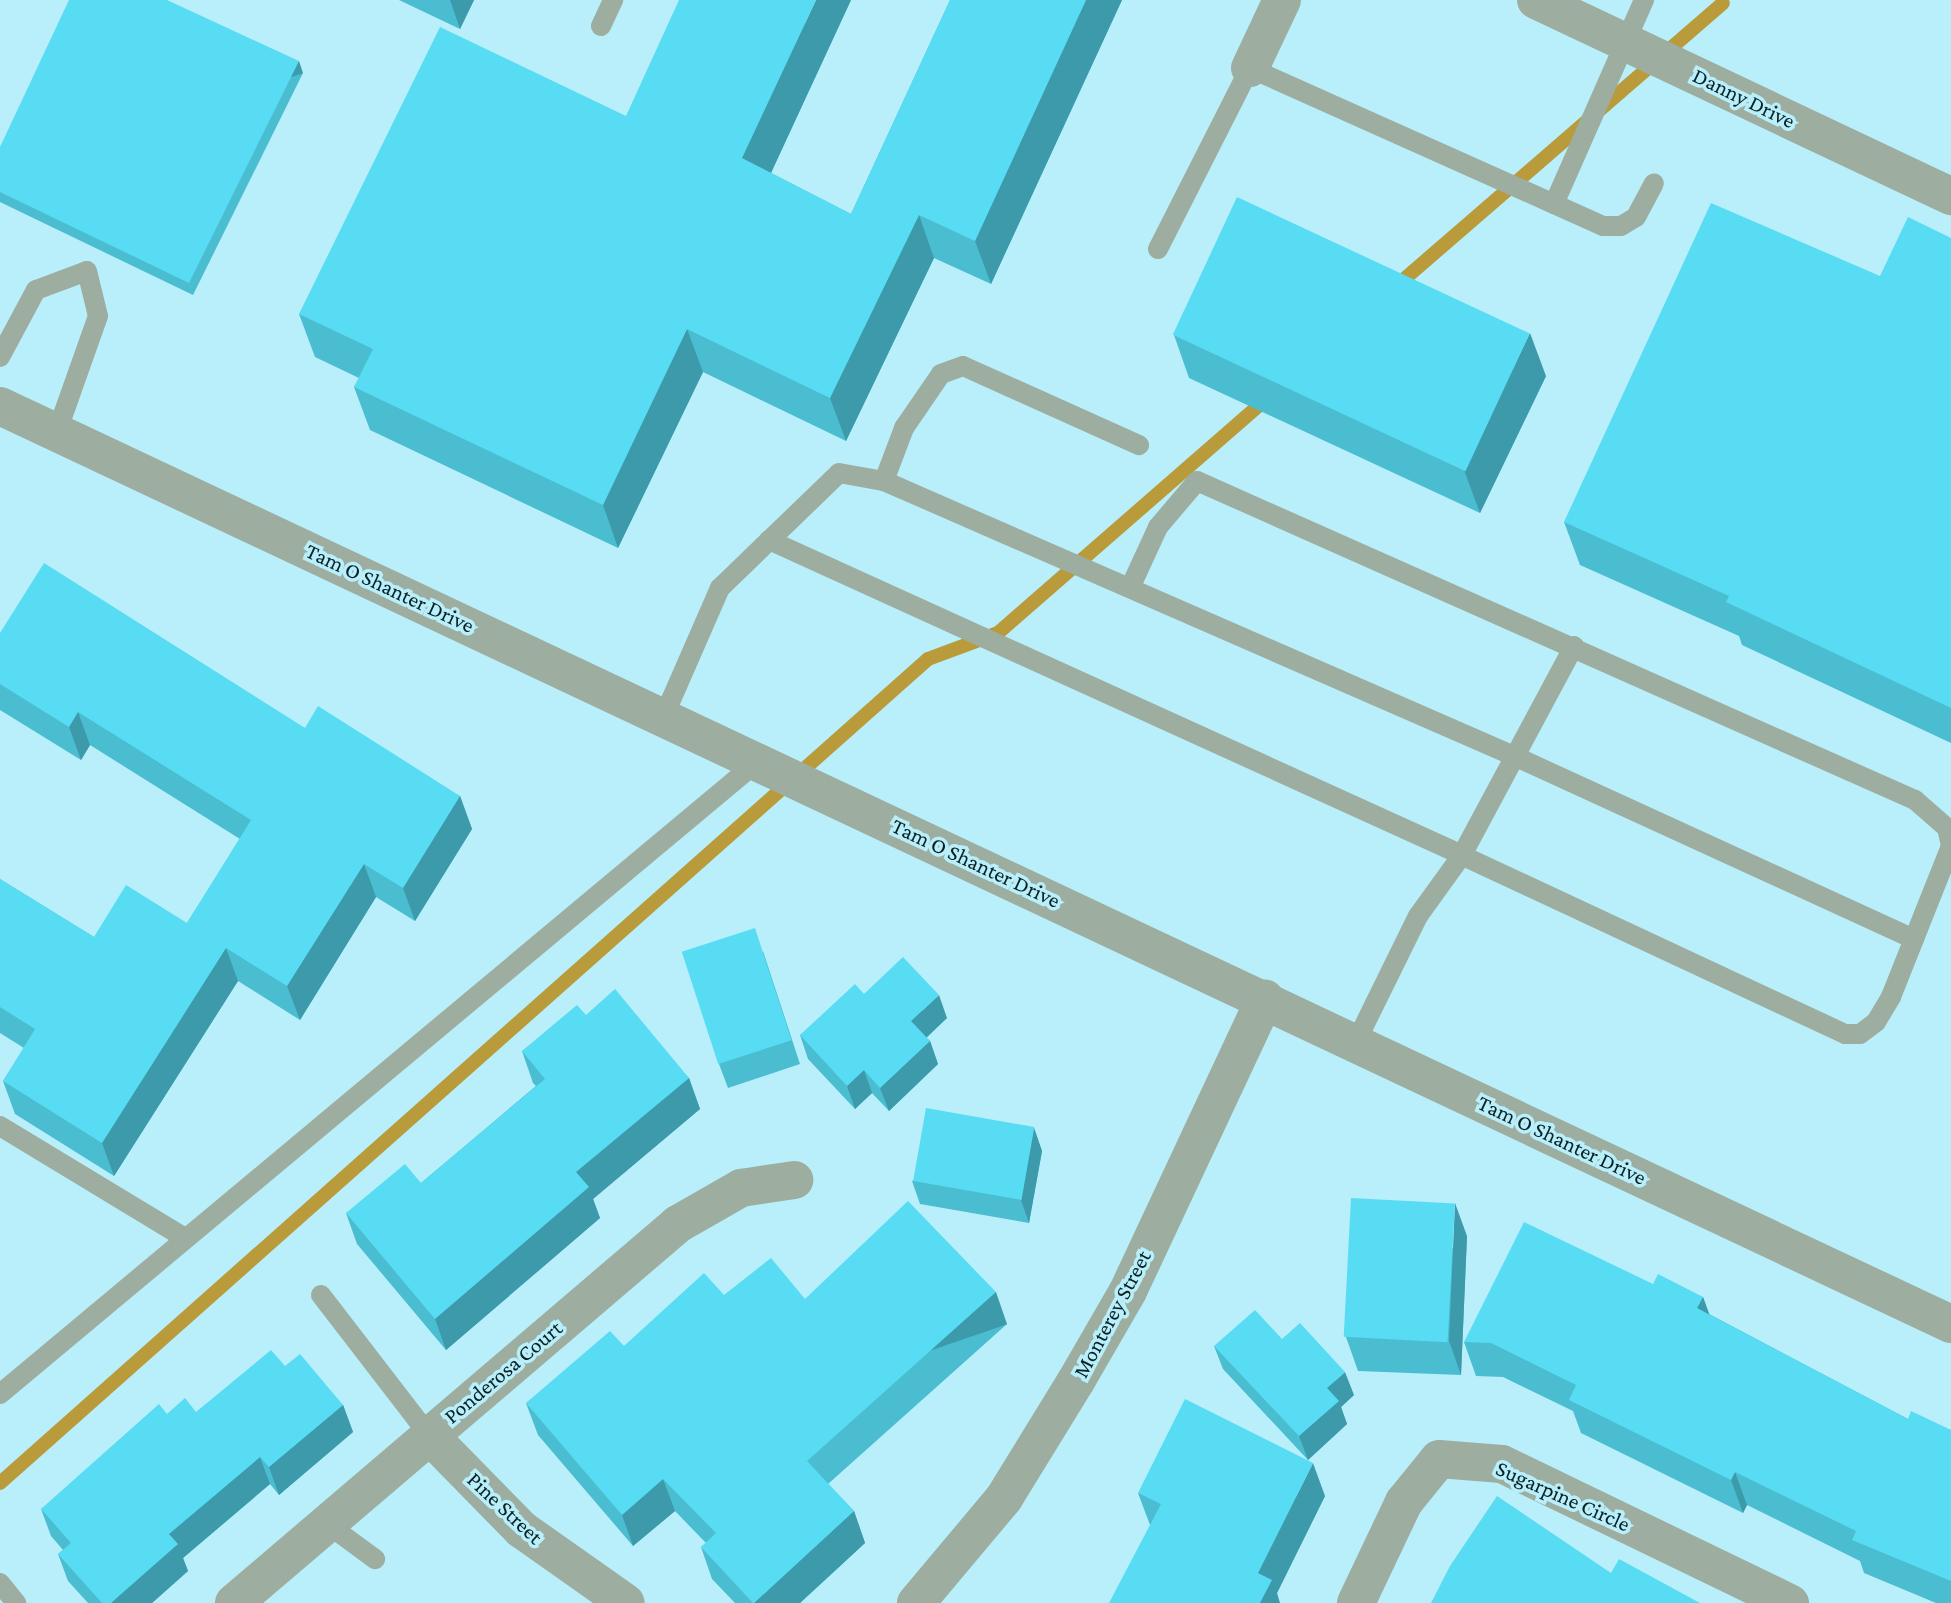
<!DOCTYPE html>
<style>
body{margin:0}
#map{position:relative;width:1951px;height:1603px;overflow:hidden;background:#b8effa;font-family:"Crimson Pro",serif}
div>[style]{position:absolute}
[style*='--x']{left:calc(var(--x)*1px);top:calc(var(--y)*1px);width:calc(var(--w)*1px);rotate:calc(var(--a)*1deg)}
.stream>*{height:14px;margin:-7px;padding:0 7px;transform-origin:7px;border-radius:7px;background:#b99b3b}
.lane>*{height:20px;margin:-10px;padding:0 10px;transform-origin:10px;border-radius:10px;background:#9dada0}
.street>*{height:38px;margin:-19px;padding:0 19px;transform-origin:19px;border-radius:19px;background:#9dada0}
.wall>*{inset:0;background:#4bbdd1}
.shaded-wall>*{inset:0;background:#3d9aaa;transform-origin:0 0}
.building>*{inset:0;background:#57dcf3;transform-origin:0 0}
span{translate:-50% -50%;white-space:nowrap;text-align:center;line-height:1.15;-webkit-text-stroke:7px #b8effa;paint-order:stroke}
.street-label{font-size:22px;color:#092024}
</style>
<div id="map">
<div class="stream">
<div style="--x:1394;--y:288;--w:435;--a:-40.9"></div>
<div style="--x:0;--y:1483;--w:1241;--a:-41.6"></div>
<div style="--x:928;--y:659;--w:75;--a:-20.4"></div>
<div style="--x:998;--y:633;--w:359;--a:-41.1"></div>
</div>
<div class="lane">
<div style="--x:601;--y:26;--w:29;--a:-65"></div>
<div style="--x:1554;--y:204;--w:223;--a:-66.2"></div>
<div style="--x:1158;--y:249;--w:203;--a:-63.1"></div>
<div style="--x:1250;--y:68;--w:387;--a:24.1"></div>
<div style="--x:1603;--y:226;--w:18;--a:0"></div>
<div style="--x:1621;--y:226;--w:17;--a:-31"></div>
<div style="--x:1636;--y:217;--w:38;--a:-62"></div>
<div style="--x:0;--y:357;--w:76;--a:-61.8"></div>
<div style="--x:36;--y:290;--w:54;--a:-20.4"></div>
<div style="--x:87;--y:271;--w:46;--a:76.3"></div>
<div style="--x:98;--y:316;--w:123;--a:109.5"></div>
<div style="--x:884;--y:481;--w:687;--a:23.58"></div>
<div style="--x:1514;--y:756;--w:440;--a:24.6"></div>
<div style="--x:769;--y:540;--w:761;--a:24.44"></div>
<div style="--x:1462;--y:855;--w:237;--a:-61.8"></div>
<div style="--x:1130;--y:588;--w:67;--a:-65.3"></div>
<div style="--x:1158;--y:527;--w:60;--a:-49.7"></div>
<div style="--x:1197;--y:481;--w:786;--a:23.96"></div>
<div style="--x:1915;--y:800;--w:43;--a:41.2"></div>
<div style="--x:1947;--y:828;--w:18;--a:77"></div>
<div style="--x:1951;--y:846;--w:162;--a:111.7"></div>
<div style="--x:1891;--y:997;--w:29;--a:121"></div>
<div style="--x:1876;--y:1022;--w:20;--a:143"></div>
<div style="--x:1860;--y:1034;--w:15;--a:180"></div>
<div style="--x:1845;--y:1034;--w:423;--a:-155"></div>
<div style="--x:1462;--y:855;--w:75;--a:125.8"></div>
<div style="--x:1418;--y:916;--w:140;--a:116.2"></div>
<div style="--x:664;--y:716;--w:140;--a:-66.4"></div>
<div style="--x:720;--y:588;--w:165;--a:-44"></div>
<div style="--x:839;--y:473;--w:46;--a:10.1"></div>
<div style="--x:884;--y:481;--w:57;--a:-69.3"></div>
<div style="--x:904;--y:428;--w:65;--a:-55.6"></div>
<div style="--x:941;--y:374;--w:23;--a:-20"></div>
<div style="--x:963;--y:366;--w:193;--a:24.2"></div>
<div style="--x:0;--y:1126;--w:216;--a:31.2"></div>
<div style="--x:321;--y:1295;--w:177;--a:52.4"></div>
<div style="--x:0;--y:1394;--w:988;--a:-39.86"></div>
<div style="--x:326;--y:1523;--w:61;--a:36.3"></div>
<div style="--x:0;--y:1583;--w:26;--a:51"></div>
</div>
<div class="street">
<div style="--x:1536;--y:0;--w:459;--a:25.3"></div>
<div style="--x:1250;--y:68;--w:75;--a:-64.8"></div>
<div style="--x:0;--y:406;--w:2156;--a:25.2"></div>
<div style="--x:429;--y:1435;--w:132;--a:45.6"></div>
<div style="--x:521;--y:1529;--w:128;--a:35.2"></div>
<div style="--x:234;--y:1603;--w:584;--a:-40.48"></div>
<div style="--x:678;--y:1224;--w:73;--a:-29.7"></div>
<div style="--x:741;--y:1188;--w:54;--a:-8.6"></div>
<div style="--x:916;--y:1603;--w:137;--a:-50"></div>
<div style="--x:1004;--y:1498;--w:137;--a:-58.4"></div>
<div style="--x:1076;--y:1381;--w:104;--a:-60"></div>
<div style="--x:1128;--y:1291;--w:323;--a:-64.9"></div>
<div style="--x:1356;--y:1603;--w:112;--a:-64.6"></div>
<div style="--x:1404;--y:1502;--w:55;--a:-50.9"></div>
<div style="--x:1439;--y:1459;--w:63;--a:4.5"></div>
<div style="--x:1502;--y:1464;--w:320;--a:25.8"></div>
</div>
<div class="wall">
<div style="clip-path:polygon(399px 0,474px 0,460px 29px)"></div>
<div style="clip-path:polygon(851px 0,771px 173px,851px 214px,950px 0,1122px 0,991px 284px,934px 258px,846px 441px,703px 372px,618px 548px,370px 430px,354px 387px,359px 378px,315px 357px,299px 314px,626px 116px)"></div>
<div style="clip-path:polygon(303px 73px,193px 295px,0 202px,0 147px)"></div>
<div style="clip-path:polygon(1951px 238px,1951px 743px,1742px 645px,1739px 636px,1580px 565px,1564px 522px,1880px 276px)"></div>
<div style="clip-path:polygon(1174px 335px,1546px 376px,1480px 513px,1189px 378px)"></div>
<div style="clip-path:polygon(0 633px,305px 728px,460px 796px,472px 829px,415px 921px,376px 897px,300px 1020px,238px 981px,114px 1176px,15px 1114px,3px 1081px,24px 1048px,0 1033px,0 879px,94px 937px,187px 923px,240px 839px,90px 745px,81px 760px,0 710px)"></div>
<div style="clip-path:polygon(763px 951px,800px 1064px,728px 1088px,719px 1064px)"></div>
<div style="clip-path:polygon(864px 994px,947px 1018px,926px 1037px,930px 1041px,938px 1064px,889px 1111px,872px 1093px,855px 1109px,808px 1059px,800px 1035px)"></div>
<div style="clip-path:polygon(586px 1015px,689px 1078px,700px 1109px,593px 1199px,600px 1218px,446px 1350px,357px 1244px,346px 1213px,421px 1183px,536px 1086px,533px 1083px,522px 1051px)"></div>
<div style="clip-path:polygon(1034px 1128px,1042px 1151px,1029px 1223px,920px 1204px,912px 1181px)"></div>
<div style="clip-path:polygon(1467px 1236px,1461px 1375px,1358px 1371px,1346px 1337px)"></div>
<div style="clip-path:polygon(1653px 1284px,1703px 1297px,1709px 1314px,1908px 1419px,1951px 1430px,1951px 1603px,1936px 1603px,1864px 1573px,1860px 1561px,1747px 1505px,1743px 1513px,1581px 1433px,1573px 1411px,1503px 1377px,1476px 1376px,1464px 1342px)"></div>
<div style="clip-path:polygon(724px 1295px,805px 1299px,1007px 1324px,828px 1484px,854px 1511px,865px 1543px,800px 1603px,735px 1603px,712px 1579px,701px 1547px,706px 1543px,675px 1511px,633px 1546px,538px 1435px,526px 1403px,624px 1346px)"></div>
<div style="clip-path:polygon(1282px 1339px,1354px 1395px,1341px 1407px,1347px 1424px,1308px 1460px,1223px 1369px,1214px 1346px)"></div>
<div style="clip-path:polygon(285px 1366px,343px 1405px,353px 1432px,279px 1495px,270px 1484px,183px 1558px,188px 1571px,152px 1603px,88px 1603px,68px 1581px,58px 1554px,63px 1550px,51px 1536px,41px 1509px,196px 1412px)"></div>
<div style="clip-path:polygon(1138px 1493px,1325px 1496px,1277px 1593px,1150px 1525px)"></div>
</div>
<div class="shaded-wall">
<div style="clip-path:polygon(450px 0,474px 0,460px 29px)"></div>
<div style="clip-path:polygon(816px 0,851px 0,758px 201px,742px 158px)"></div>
<div style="clip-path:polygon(1086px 0,1122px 0,991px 284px,975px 241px)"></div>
<div style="left:299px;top:61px;width:13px;height:248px;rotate:72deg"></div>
<div style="clip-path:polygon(919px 215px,934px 258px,846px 441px,830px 398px)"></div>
<div style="clip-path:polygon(687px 329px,703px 372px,618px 548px,603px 505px)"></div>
<div style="clip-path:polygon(1530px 333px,1546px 376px,1480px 513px,1464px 470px)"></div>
<div style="clip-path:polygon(78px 712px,90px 745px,81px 760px,69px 727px)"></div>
<div style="clip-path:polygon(460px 796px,472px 829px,415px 921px,403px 888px)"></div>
<div style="clip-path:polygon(364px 864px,376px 897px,300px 1020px,287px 986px)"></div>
<div style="clip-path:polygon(226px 948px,238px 981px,114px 1176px,102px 1143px)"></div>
<div style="clip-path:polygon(939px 995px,947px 1018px,920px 1044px,911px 1021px)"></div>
<div style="clip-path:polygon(930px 1041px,938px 1064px,889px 1111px,880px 1088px)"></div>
<div style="clip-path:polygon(864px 1070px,872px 1093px,855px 1109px,847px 1086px)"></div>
<div style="clip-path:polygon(689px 1078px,700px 1109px,593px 1199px,600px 1218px,446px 1350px,435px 1319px,576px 1172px)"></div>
<div style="clip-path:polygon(1034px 1128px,1042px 1151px,1029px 1223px,1021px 1200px)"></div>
<div style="clip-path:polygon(1455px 1203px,1467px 1236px,1461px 1375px,1449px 1341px)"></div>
<div style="left:996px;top:1292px;width:34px;height:254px;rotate:71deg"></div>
<div style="clip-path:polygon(1703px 1297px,1715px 1330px,1697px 1308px)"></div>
<div style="clip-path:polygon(1345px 1372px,1354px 1395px,1341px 1407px,1347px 1424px,1308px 1460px,1299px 1436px,1327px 1388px)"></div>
<div style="clip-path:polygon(343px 1405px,353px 1432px,279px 1495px,269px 1467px)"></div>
<div style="clip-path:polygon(260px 1457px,270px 1484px,183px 1558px,188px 1571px,152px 1603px,111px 1603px,169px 1534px)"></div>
<div style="clip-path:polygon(1313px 1463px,1325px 1496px,1277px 1593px,1280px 1603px,1260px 1603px,1258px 1573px)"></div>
<div style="clip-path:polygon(1735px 1472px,1747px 1505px,1743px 1513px,1731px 1480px)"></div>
<div style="clip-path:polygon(663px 1479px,675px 1511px,633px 1546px,622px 1515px)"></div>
<div style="clip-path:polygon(854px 1511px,865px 1543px,800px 1603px,754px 1603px)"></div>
</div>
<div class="building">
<div style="clip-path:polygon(69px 0,167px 0,299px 61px,189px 283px,0 192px,0 147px)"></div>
<div style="clip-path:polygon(679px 0,816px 0,742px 158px,851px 214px,950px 0,1086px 0,975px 241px,919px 215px,830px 398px,687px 329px,603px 505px,354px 387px,373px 349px,299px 314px,440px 27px,626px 116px)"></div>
<div style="left:1237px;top:197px;width:323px;height:152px;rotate:25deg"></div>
<div style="clip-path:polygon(1711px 203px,1880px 276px,1908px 217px,1951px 238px,1951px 708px,1726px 602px,1729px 596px,1564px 522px)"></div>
<div style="clip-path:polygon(44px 563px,305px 728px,318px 706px,460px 796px,403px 888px,364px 864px,287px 986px,226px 948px,102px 1143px,3px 1081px,35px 1029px,0 1007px,0 879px,94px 937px,126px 885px,187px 923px,251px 820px,78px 712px,69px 727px,0 684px,0 633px)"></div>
<div style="left:755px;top:928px;width:118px;height:77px;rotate:72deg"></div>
<div style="clip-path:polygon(903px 957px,939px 995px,911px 1021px,930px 1041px,880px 1088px,864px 1070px,847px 1086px,800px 1035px,855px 984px,864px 994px)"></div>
<div style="clip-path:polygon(615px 989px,689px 1078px,576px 1172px,589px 1187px,435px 1319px,346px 1213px,405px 1164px,421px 1183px,545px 1079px,522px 1051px,577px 1005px,586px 1015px)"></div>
<div style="left:926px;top:1108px;width:110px;height:74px;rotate:10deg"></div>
<div style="left:1351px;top:1198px;width:104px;height:139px;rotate:3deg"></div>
<div style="clip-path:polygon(908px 1201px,996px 1292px,807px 1461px,854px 1511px,754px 1603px,753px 1603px,701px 1547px,716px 1533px,663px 1479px,622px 1515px,526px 1403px,610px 1331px,624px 1346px,704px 1273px,724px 1295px,771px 1258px,805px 1299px)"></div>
<div style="clip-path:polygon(1524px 1222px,1653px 1284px,1658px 1274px,1703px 1297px,1697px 1308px,1908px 1419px,1911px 1411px,1951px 1430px,1951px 1581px,1852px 1540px,1856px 1531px,1735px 1472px,1731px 1480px,1569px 1400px,1576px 1385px,1491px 1343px,1464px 1342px)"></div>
<div style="clip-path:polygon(1255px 1310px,1282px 1339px,1300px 1323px,1345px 1372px,1327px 1388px,1339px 1401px,1299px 1436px,1214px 1346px)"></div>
<div style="clip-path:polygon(271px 1350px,285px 1366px,300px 1354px,343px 1405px,269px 1467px,260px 1457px,169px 1534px,178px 1544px,111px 1603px,102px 1603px,58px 1554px,71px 1543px,41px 1509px,159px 1404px,167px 1414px,185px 1398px,196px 1412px)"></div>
<div style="clip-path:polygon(1185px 1399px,1313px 1463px,1258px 1573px,1272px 1580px,1260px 1603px,1109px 1603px,1161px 1504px,1138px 1493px)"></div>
<div style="clip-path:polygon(1497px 1496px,1611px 1573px,1619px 1559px,1700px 1603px,1431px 1603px,1450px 1566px)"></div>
</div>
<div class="street-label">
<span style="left:1744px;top:98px;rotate:26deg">Danny Drive</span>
<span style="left:390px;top:588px;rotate:25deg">Tam O Shanter Drive</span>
<span style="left:976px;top:863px;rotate:25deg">Tam O Shanter Drive</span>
<span style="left:1562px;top:1140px;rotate:25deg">Tam O Shanter Drive</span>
<span style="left:1112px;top:1314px;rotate:-62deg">Monterey Street</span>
<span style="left:503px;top:1372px;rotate:-40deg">Ponderosa Court</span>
<span style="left:1563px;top:1496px;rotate:24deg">Sugarpine Circle</span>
<span style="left:505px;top:1508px;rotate:43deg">Pine Street</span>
</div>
</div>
